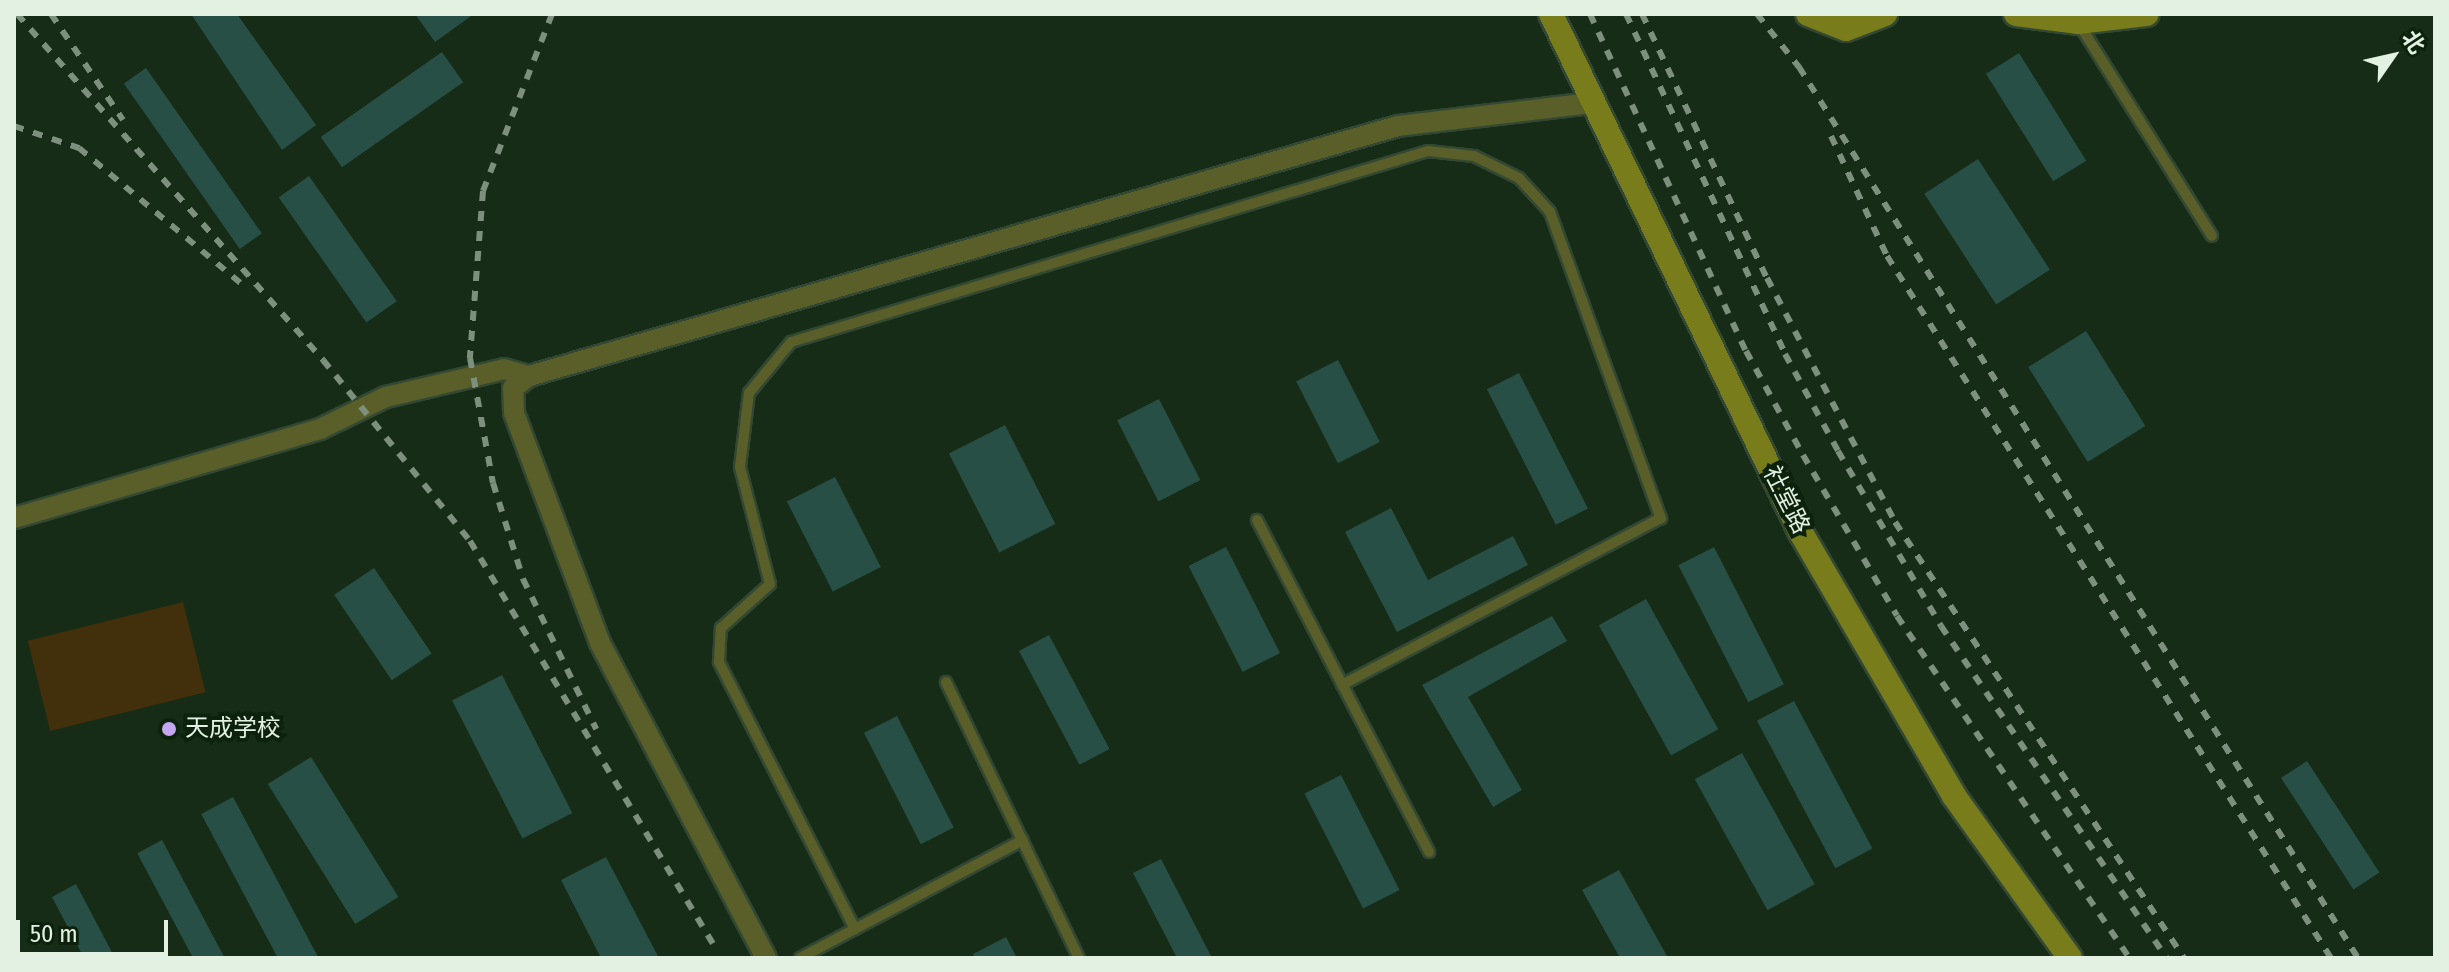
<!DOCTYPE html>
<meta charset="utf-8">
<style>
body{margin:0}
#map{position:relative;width:2449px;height:972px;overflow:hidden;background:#162c16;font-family:"Fira Sans Condensed","Noto Sans SC",sans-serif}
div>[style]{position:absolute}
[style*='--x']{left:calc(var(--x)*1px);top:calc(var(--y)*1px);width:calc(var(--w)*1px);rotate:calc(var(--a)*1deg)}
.green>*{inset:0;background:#42300d;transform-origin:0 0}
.building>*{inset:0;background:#274f45;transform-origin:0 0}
.roads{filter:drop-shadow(2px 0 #334833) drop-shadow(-2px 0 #334833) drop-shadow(0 2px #334833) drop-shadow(0 -2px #334833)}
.lane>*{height:10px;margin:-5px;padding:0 5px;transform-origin:5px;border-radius:5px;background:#5a5e28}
.street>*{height:20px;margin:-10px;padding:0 10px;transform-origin:10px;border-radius:10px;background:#5a5e28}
.secondary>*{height:24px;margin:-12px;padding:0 12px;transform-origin:12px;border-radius:12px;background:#787c1b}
.rail>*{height:6px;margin-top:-3px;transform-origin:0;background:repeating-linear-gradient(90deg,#7d8f7d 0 10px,transparent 0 20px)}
.dots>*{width:22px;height:22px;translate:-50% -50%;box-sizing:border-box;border:4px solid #0d220d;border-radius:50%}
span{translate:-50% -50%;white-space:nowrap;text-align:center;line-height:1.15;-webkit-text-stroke:8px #0d220d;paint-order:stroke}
.street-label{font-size:24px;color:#e3f1e3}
.poi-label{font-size:24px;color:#e3f1e3}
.left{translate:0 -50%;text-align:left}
.frame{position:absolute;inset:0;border:16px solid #e3f1e3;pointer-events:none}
.north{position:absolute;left:2353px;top:16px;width:80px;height:80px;-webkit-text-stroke:6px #0d220d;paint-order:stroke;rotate:56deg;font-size:22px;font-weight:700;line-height:32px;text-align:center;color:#e3f1e3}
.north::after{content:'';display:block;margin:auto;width:28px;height:36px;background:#e3f1e3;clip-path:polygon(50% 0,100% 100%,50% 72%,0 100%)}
.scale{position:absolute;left:16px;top:920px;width:152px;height:36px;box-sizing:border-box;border:4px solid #e3f1e3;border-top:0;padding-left:10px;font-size:24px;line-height:28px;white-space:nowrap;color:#e3f1e3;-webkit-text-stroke:6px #0d220d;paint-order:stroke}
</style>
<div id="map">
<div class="green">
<div style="left:183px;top:602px;width:93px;height:160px;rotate:76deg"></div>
</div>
<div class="building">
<div style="clip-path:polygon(191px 14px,237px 14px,316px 125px,282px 150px)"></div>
<div style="clip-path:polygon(415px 14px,474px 14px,435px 42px)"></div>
<div style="left:442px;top:52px;width:37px;height:148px;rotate:55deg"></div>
<div style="left:2019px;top:53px;width:127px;height:39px;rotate:58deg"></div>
<div style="left:146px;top:68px;width:202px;height:27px;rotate:55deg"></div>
<div style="left:1978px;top:159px;width:132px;height:64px;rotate:57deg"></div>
<div style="left:309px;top:176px;width:153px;height:37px;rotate:55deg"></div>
<div style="left:2086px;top:331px;width:112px;height:68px;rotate:58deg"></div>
<div style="left:1338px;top:360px;width:92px;height:47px;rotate:63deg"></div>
<div style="left:1519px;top:373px;width:152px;height:36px;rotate:63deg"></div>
<div style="left:1159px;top:399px;width:91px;height:47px;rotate:63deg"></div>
<div style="left:1005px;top:425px;width:111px;height:63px;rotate:63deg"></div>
<div style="left:835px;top:477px;width:101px;height:54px;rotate:63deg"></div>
<div style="clip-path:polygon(1391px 508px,1428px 580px,1513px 536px,1528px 565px,1397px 632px,1345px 532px)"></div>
<div style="left:1226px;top:547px;width:119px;height:42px;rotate:63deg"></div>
<div style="left:1714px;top:547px;width:154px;height:40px;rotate:63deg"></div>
<div style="left:374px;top:568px;width:103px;height:48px;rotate:56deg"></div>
<div style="left:1646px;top:599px;width:149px;height:54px;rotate:61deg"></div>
<div style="clip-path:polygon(1552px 616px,1567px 641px,1468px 697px,1522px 790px,1493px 807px,1422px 685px)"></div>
<div style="left:1049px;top:635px;width:129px;height:34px;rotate:62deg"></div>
<div style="left:502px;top:675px;width:155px;height:56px;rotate:63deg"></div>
<div style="left:1794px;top:701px;width:167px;height:42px;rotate:62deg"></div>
<div style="left:897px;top:716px;width:125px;height:37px;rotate:63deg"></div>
<div style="left:1742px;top:753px;width:150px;height:54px;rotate:61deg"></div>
<div style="left:311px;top:757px;width:165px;height:51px;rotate:58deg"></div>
<div style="left:2307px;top:761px;width:133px;height:31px;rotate:57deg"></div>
<div style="left:1341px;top:775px;width:129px;height:41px;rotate:63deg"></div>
<div style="left:233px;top:797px;width:182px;height:36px;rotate:62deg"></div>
<div style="left:162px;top:840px;width:133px;height:28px;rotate:62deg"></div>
<div style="clip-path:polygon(606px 857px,659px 958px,601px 958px,561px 880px)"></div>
<div style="clip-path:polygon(1161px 859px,1212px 958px,1177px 958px,1133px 873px)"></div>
<div style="clip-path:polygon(1619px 870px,1668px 958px,1620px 958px,1582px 890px)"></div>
<div style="clip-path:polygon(76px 884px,115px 958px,84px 958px,52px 897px)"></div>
<div style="clip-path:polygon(1006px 937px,1017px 958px,975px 958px,973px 954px)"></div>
</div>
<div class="roads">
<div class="lane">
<div style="--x:2079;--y:24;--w:250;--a:57.9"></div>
<div style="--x:1257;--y:520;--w:374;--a:62.6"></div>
<div style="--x:946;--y:682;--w:306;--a:64.3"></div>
<div style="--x:855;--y:929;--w:300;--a:-117"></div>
<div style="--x:719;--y:662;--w:34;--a:-87"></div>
<div style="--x:721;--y:628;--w:66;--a:-41.9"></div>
<div style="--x:770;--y:584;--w:121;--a:-104.4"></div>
<div style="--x:740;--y:467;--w:75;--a:-83.1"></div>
<div style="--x:749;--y:393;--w:66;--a:-50.5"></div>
<div style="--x:791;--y:342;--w:665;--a:-16.69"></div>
<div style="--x:1428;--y:151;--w:46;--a:6.2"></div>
<div style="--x:1474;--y:156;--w:50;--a:26.1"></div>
<div style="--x:1519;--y:178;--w:46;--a:47.6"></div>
<div style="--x:1550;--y:212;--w:326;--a:70.1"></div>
<div style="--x:1661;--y:518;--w:360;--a:152.4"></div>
<div style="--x:800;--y:958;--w:252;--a:-27.9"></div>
</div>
<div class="street">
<div style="--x:14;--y:518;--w:319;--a:-16.2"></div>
<div style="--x:320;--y:429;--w:73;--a:-25.9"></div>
<div style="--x:386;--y:397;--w:121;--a:-13.3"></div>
<div style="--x:504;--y:369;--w:26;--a:16"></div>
<div style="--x:766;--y:958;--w:356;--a:-117.8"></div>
<div style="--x:600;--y:643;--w:246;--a:-110.5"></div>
<div style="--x:514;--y:413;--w:25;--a:-92"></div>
<div style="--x:513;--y:388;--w:20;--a:-37"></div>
<div style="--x:529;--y:376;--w:904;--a:-16.05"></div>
<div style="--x:1398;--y:126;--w:193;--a:-6.8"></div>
</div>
<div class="secondary">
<div style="--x:1551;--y:14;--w:574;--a:64.28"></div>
<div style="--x:1800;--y:531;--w:306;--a:59.8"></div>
<div style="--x:1954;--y:796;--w:199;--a:54.4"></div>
<div style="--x:1808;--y:14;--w:41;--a:21.5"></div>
<div style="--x:1846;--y:29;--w:42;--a:-21"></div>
<div style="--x:2016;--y:14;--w:63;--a:7.4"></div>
<div style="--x:2078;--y:22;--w:69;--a:-6.6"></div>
</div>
</div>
<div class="rail">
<div style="--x:17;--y:14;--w:462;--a:48.5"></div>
<div style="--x:323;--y:360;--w:233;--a:50.9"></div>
<div style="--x:470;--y:541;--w:474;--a:58.9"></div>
<div style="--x:51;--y:14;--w:128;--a:55.8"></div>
<div style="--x:552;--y:14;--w:190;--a:111.3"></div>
<div style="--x:483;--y:191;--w:168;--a:94.5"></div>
<div style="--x:470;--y:358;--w:127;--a:79.6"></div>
<div style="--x:493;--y:483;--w:101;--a:72.6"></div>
<div style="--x:523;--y:579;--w:167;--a:64"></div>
<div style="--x:1590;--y:14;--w:371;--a:65.2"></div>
<div style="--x:1746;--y:351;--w:119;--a:61.3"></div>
<div style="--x:1803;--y:455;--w:186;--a:59.7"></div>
<div style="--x:1897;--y:616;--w:413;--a:55.8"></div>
<div style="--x:1626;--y:14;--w:375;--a:64.9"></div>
<div style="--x:1785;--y:354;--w:111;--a:61.3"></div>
<div style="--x:1838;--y:451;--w:203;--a:59.5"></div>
<div style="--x:1941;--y:626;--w:402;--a:55.8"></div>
<div style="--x:1642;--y:14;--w:292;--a:64.7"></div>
<div style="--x:1767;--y:278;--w:276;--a:62.3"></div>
<div style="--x:1895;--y:522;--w:523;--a:56.46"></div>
<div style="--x:1757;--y:14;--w:68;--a:51.6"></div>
<div style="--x:1799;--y:67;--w:1052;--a:57.9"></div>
<div style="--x:14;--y:126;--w:69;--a:18.7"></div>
<div style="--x:79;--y:148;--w:214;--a:39.9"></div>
<div style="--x:1831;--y:136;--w:132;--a:65"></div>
<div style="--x:1887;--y:256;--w:831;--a:57.69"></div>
</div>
<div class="dots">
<div style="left:169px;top:729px;background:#c5a7f1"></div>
</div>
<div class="street-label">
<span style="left:1786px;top:500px;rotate:63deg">社堂路</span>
</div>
<div class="poi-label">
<span class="left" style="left:185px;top:729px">天成学校</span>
</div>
<div class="frame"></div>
<div class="north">北</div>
<div class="scale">50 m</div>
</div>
